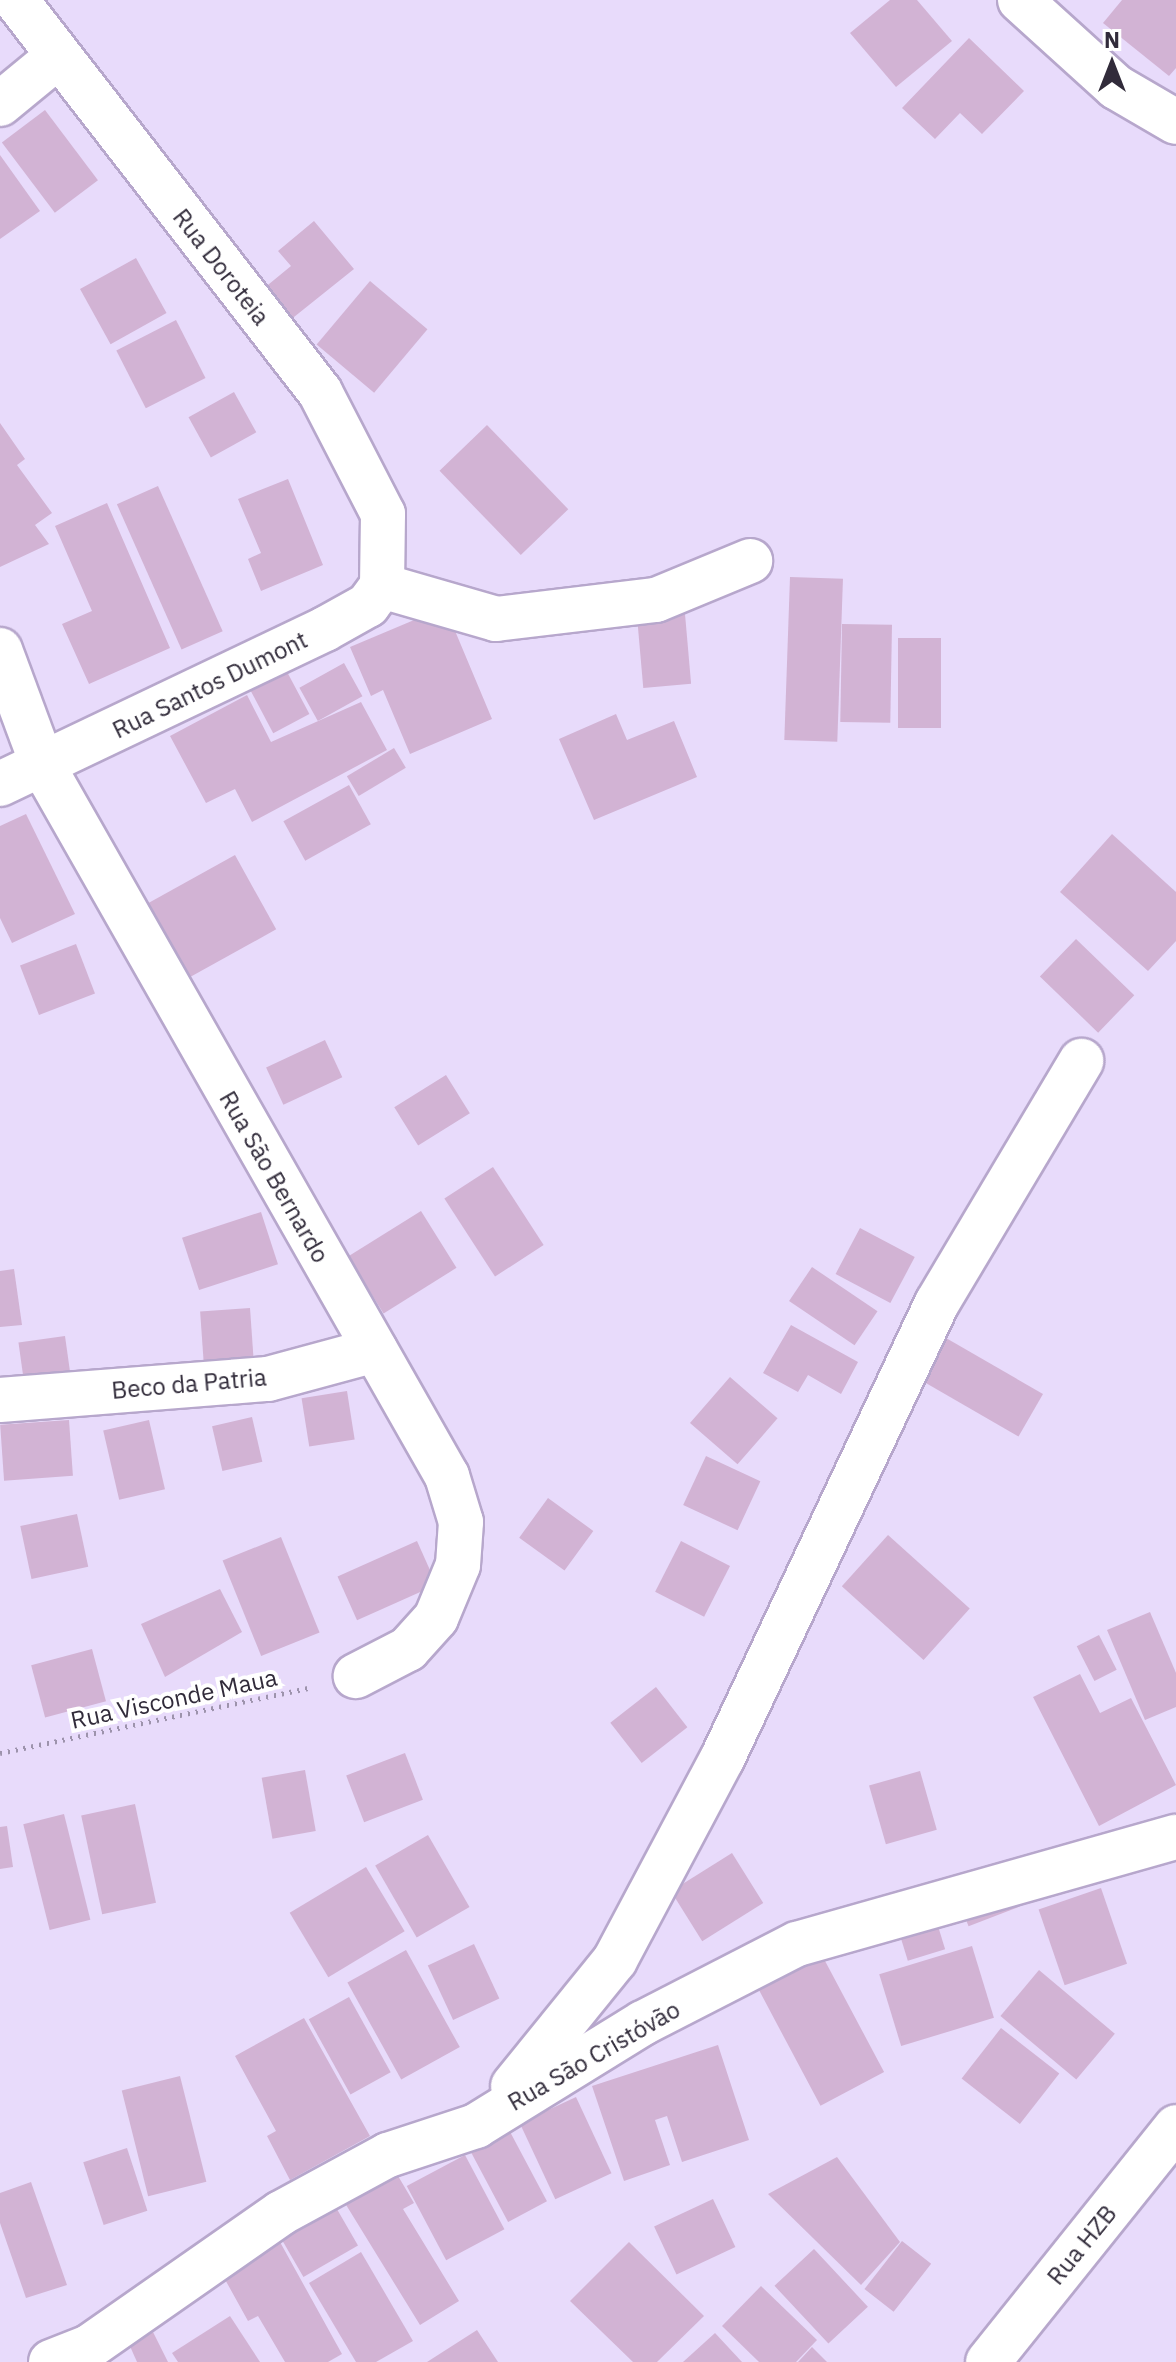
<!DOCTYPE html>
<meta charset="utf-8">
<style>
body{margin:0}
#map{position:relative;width:1176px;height:2362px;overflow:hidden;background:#e8dbfb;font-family:"IBM Plex Sans",sans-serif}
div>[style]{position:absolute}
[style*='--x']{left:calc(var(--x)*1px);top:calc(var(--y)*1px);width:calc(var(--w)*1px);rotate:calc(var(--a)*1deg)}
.building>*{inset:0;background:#d2b3d4;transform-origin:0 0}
.path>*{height:5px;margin-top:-2.5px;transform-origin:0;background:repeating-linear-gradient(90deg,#9d93ac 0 2px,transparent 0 8px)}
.roads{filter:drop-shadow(2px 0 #b7a7cc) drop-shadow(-2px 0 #b7a7cc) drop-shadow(0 2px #b7a7cc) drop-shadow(0 -2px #b7a7cc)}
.street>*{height:44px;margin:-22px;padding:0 22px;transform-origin:22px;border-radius:22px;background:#fff}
span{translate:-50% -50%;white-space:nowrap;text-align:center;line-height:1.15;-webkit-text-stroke:8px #fff;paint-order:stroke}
.street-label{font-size:24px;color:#312b3a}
.north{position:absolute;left:1072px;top:24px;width:80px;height:80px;-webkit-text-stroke:6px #fff;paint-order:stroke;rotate:0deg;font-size:22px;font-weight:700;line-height:32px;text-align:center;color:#312b3a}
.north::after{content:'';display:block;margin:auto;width:28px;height:36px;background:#312b3a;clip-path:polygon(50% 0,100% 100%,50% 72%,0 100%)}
</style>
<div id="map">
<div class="building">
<div style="clip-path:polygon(890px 0,917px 0,952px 41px,896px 87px,850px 33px)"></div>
<div style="clip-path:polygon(1122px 0,1176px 0,1176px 68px,1169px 76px,1103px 23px)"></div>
<div style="clip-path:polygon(969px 38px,1024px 91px,982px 134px,960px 113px,935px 139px,902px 108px)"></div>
<div style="left:45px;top:110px;width:88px;height:54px;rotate:53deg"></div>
<div style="clip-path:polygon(0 155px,40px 211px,0 239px)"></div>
<div style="clip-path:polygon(314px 221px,354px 269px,289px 321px,263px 289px,291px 266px,278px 251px)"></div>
<div style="left:136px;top:258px;width:63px;height:64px;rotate:61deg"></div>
<div style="left:370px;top:281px;width:75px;height:83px;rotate:40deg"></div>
<div style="left:176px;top:320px;width:65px;height:67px;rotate:63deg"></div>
<div style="left:234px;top:392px;width:46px;height:52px;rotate:61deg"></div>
<div style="clip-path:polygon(0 423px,25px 459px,17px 465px,52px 513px,35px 525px,49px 544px,0 567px)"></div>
<div style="left:487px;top:425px;width:117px;height:66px;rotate:46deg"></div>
<div style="clip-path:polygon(288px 479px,323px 565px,261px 591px,248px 559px,261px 553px,238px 499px)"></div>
<div style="left:158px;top:486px;width:159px;height:45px;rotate:66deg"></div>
<div style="clip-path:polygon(107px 503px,170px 648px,89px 684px,62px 624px,92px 611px,55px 526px)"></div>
<div style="left:790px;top:577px;width:53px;height:163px;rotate:2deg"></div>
<div style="clip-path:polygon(445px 607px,492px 719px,410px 754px,383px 690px,371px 696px,350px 647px)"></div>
<div style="left:685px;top:614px;width:70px;height:48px;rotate:85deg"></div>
<div style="left:842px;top:624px;width:50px;height:98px;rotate:1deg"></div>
<div style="left:898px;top:638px;width:43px;height:90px"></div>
<div style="left:344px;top:663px;width:38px;height:51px;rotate:61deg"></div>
<div style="left:285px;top:668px;width:52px;height:41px;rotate:62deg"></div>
<div style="clip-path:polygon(247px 695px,271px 742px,361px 702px,387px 750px,252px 822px,235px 789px,206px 803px,170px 736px)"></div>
<div style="clip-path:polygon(616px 714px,627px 740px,674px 721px,697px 777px,594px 820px,559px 739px)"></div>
<div style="left:394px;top:748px;width:23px;height:55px;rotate:59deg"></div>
<div style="left:349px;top:785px;width:45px;height:75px;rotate:61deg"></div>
<div style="clip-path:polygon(26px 814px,75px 914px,12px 943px,0 918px,0 826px)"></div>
<div style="clip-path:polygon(1112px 834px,1176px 892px,1176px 941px,1148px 971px,1060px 892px)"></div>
<div style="left:235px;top:855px;width:85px;height:102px;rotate:61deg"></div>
<div style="left:1076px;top:939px;width:81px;height:52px;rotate:44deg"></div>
<div style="left:76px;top:944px;width:53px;height:60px;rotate:69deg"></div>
<div style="left:325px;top:1040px;width:41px;height:65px;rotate:65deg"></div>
<div style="left:446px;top:1075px;width:45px;height:61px;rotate:58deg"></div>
<div style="left:493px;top:1167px;width:93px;height:58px;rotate:57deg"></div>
<div style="left:421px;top:1211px;width:67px;height:86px;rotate:58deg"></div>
<div style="left:261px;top:1212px;width:55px;height:83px;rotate:72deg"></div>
<div style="left:860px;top:1228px;width:62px;height:52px;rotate:28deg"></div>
<div style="left:812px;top:1267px;width:79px;height:41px;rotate:34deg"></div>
<div style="clip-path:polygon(14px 1269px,22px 1325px,0 1327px,0 1271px)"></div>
<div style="left:250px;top:1308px;width:56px;height:50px;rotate:86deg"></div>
<div style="clip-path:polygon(791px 1325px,858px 1362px,841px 1394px,808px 1375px,798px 1392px,763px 1373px)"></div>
<div style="left:65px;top:1336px;width:49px;height:47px;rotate:82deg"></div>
<div style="left:946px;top:1338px;width:112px;height:49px;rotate:30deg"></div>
<div style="left:730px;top:1377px;width:63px;height:61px;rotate:41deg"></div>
<div style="left:347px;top:1391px;width:49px;height:46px;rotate:81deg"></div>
<div style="left:252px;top:1417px;width:46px;height:41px;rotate:77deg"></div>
<div style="left:69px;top:1420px;width:56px;height:69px;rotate:86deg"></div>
<div style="left:149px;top:1420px;width:71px;height:47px;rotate:77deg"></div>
<div style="left:706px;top:1456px;width:60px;height:54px;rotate:25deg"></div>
<div style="left:548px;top:1498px;width:56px;height:49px;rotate:36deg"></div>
<div style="left:77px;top:1514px;width:54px;height:58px;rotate:78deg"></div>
<div style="left:888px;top:1535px;width:110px;height:69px;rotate:42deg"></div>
<div style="left:281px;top:1537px;width:103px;height:63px;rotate:68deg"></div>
<div style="left:417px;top:1541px;width:48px;height:87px;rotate:66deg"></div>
<div style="left:681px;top:1541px;width:55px;height:57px;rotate:27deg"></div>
<div style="clip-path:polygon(220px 1589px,242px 1632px,165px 1677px,141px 1624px)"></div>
<div style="clip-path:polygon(1150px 1612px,1176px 1673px,1176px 1707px,1145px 1720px,1107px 1630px)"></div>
<div style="left:1099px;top:1635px;width:39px;height:25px;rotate:63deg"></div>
<div style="left:92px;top:1649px;width:54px;height:63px;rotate:75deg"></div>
<div style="clip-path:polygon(1080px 1674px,1100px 1713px,1131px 1698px,1176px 1785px,1099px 1826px,1033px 1697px)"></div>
<div style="left:656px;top:1687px;width:51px;height:58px;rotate:52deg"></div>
<div style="left:405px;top:1753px;width:50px;height:63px;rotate:69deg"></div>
<div style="left:305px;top:1770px;width:62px;height:44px;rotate:80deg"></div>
<div style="left:920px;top:1771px;width:61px;height:53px;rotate:74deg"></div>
<div style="left:135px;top:1804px;width:101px;height:55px;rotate:78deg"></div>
<div style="left:64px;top:1814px;width:109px;height:42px;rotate:76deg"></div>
<div style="clip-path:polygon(7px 1826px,13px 1867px,0 1869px,0 1827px)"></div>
<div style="left:428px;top:1835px;width:83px;height:61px;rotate:60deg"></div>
<div style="left:732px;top:1853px;width:59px;height:72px;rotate:58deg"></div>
<div style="left:366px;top:1867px;width:75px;height:89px;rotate:59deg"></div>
<div style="left:1012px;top:1886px;width:22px;height:55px;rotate:69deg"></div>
<div style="left:1101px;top:1888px;width:80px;height:66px;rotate:71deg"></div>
<div style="left:934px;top:1913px;width:38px;height:39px;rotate:73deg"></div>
<div style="left:474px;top:1944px;width:60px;height:51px;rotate:65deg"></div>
<div style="left:816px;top:1944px;width:145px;height:72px;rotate:62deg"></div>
<div style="left:972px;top:1946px;width:75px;height:97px;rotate:73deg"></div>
<div style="left:406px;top:1950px;width:111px;height:67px;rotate:61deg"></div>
<div style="left:1039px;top:1970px;width:99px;height:60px;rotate:40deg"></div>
<div style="left:349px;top:1997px;width:86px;height:46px;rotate:61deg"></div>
<div style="clip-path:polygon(304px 2018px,370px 2136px,290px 2180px,267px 2136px,276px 2131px,235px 2056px)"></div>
<div style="left:1001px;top:2028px;width:74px;height:64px;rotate:38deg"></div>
<div style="clip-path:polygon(718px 2045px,749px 2140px,682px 2162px,667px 2116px,655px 2120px,670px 2165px,624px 2181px,592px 2086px)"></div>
<div style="left:180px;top:2076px;width:109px;height:60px;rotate:76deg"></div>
<div style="left:576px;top:2097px;width:84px;height:62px;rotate:65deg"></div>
<div style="left:508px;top:2128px;width:83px;height:44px;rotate:62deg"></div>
<div style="left:127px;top:2148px;width:66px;height:46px;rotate:72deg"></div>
<div style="left:465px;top:2155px;width:84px;height:66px;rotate:62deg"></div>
<div style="clip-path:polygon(837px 2157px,900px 2242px,861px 2285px,768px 2194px)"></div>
<div style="clip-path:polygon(391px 2164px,414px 2203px,403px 2209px,459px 2301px,420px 2325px,340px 2195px)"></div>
<div style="clip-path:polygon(31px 2182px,67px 2285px,26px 2298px,0 2223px,0 2193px)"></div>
<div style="left:713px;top:2199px;width:53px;height:65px;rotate:65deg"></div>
<div style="left:334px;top:2204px;width:48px;height:63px;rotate:60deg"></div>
<div style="left:902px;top:2241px;width:37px;height:61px;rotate:38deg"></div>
<div style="clip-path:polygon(280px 2242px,342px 2354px,328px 2362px,285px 2362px,258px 2316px,248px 2321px,222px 2274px)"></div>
<div style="clip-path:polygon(629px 2242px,704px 2316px,657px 2362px,633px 2362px,570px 2301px)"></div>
<div style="left:814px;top:2249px;width:79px;height:54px;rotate:47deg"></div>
<div style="clip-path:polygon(361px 2252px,413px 2341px,376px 2362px,356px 2362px,309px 2283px)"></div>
<div style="clip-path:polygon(761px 2286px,817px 2340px,796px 2362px,759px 2362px,722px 2326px)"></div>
<div style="clip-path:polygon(230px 2316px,260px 2362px,178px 2362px,172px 2353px)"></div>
<div style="clip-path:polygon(477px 2330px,498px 2362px,427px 2362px)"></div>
<div style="clip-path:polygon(153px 2332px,168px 2362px,137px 2362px,129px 2344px)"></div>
<div style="clip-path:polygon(715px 2333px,742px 2362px,683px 2362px)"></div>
<div style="clip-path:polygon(812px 2347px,827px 2362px,798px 2362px)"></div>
</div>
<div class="path">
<div style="--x:0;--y:1753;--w:315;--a:-11.9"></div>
</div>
<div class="roads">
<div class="street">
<div style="--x:1020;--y:0;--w:130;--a:42.2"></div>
<div style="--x:1116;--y:87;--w:69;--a:30.3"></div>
<div style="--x:0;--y:104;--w:72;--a:-39.4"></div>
<div style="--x:382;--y:586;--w:119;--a:16.1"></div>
<div style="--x:496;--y:619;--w:161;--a:-6.8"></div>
<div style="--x:656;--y:600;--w:102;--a:-22.5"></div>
<div style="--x:0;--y:650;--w:124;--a:69.7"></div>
<div style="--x:43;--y:766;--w:817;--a:60.36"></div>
<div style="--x:447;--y:1476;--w:48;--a:73.1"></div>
<div style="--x:461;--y:1522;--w:43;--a:94"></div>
<div style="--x:458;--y:1565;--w:57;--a:112.5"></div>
<div style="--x:436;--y:1618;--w:42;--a:132.1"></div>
<div style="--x:408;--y:1649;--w:59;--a:152.6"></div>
<div style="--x:0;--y:784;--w:360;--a:-25.5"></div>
<div style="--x:325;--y:629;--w:49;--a:-29.2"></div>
<div style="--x:368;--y:605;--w:24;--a:-54"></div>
<div style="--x:382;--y:586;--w:72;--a:-89.2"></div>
<div style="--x:383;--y:514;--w:137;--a:-117.3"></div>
<div style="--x:320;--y:392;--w:496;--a:-127.8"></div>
<div style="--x:0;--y:1400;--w:269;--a:-4.5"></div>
<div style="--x:268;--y:1379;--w:111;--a:-15.2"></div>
<div style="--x:513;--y:2086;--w:162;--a:-51"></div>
<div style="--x:615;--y:1960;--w:228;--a:-62"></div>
<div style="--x:722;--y:1759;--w:504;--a:-64.76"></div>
<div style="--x:937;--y:1303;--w:282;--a:-59.2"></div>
<div style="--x:51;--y:2362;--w:41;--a:-21.5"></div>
<div style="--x:89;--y:2347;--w:234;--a:-34.9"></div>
<div style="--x:281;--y:2213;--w:122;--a:-28.5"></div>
<div style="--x:388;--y:2155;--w:93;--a:-18.2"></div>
<div style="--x:476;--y:2126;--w:196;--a:-31.7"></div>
<div style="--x:643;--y:2023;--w:173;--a:-27.2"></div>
<div style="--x:797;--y:1944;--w:394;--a:-15.8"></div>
<div style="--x:988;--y:2362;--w:301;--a:-51.3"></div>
</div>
</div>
<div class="street-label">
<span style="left:221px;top:267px;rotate:52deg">Rua Doroteia</span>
<span style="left:210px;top:685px;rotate:-26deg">Rua Santos Dumont</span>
<span style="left:274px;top:1177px;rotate:60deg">Rua São Bernardo</span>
<span style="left:189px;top:1384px;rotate:-5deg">Beco da Patria</span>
<span style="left:174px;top:1699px;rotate:-12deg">Rua Visconde Maua</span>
<span style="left:594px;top:2056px;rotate:-30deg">Rua São Cristóvão</span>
<span style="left:1082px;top:2245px;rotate:-51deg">Rua HZB</span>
</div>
<div class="north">N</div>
</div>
